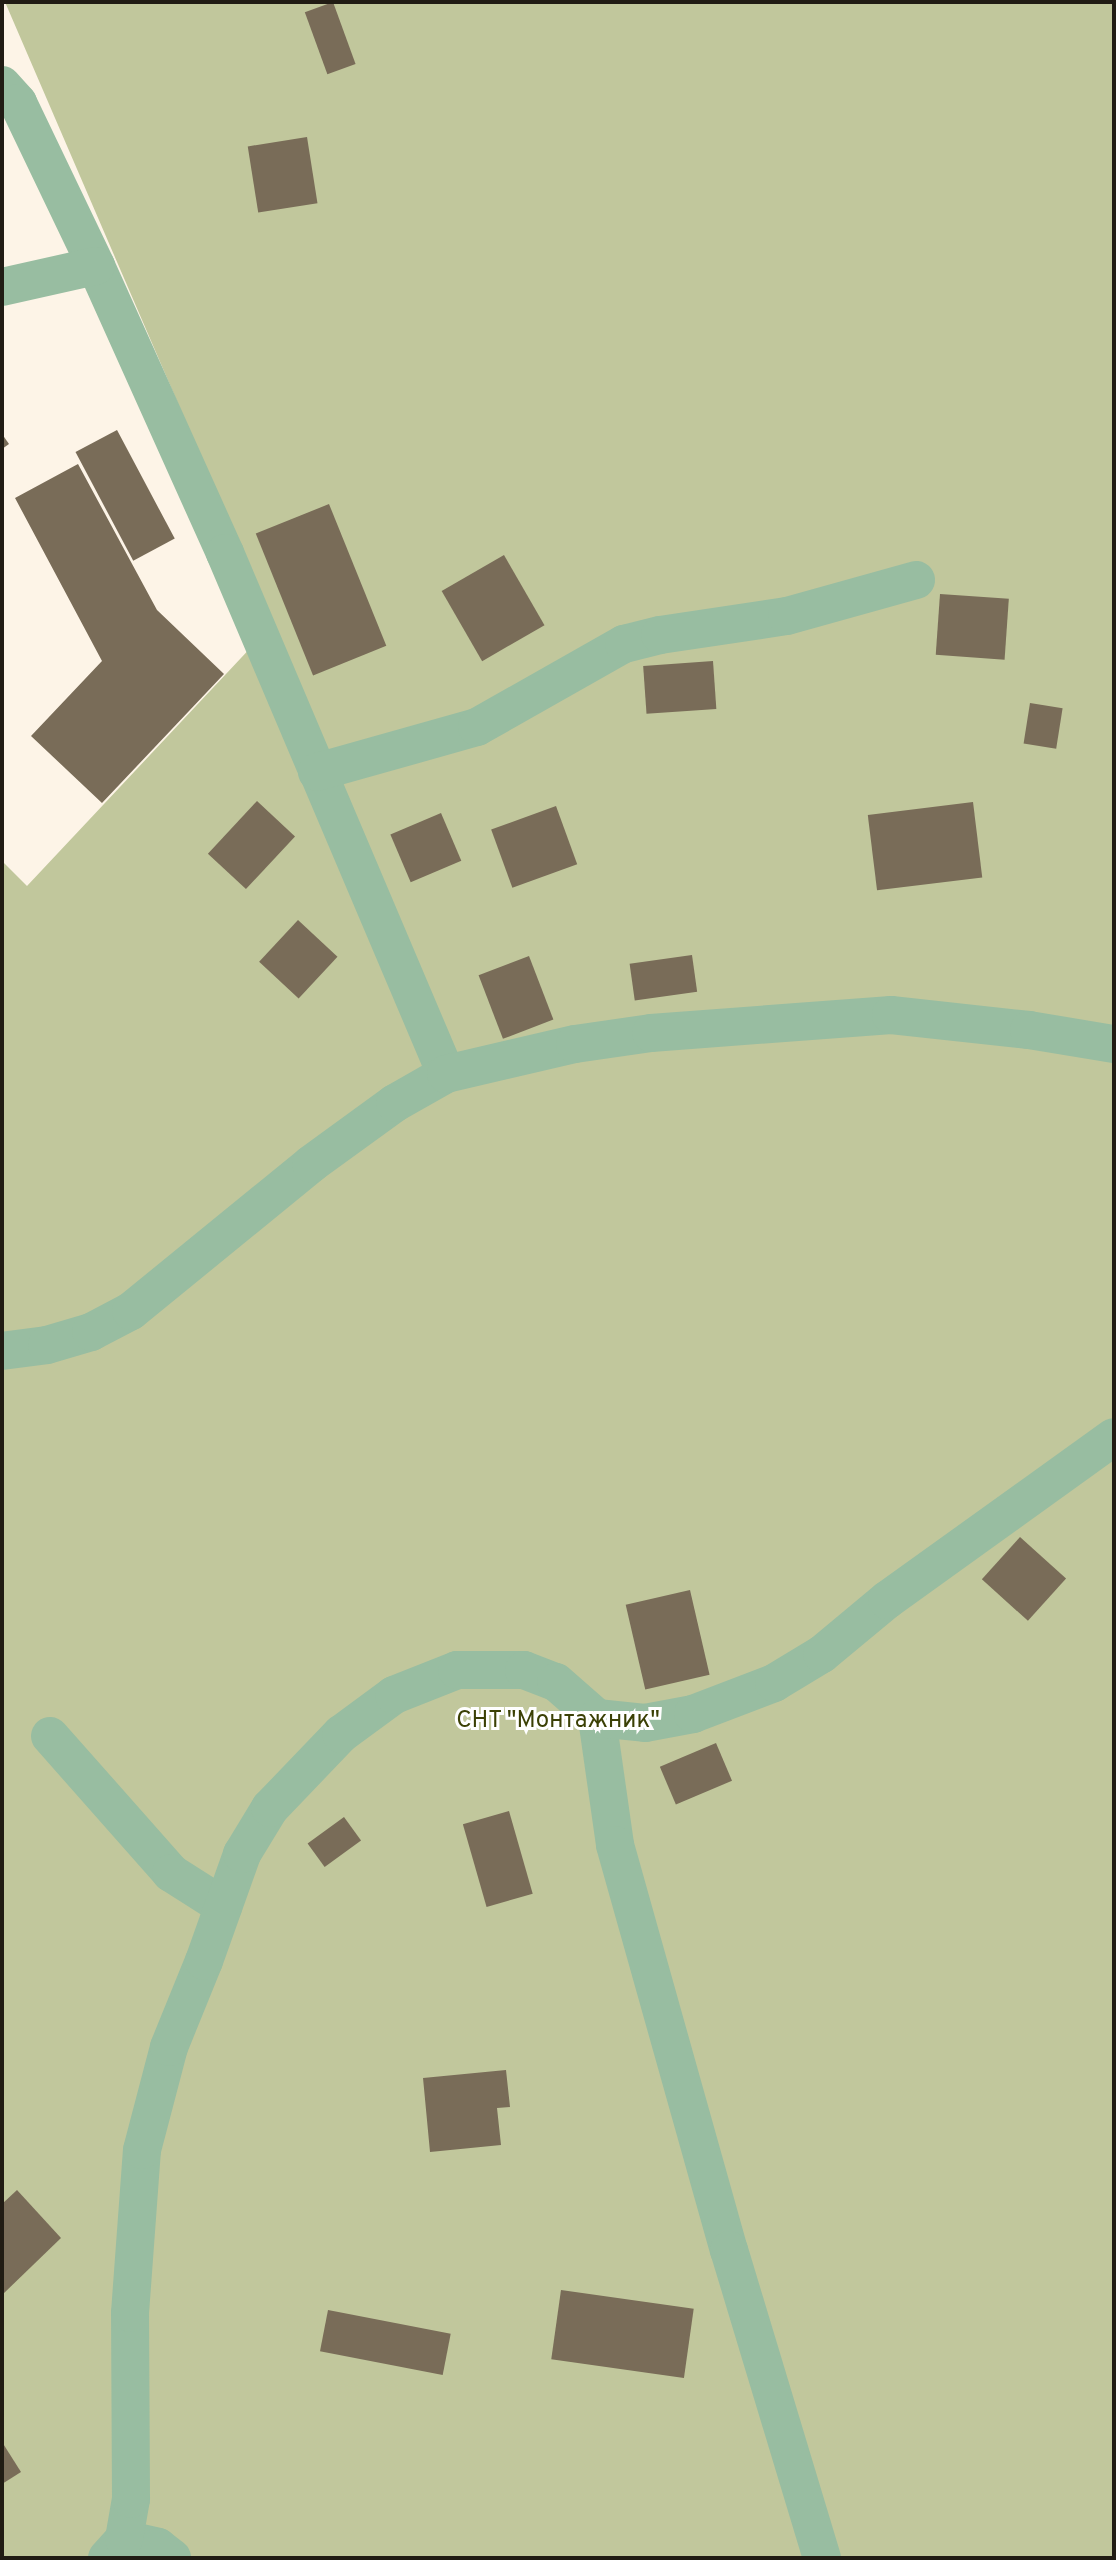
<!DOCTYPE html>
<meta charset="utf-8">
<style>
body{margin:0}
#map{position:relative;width:1116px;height:2560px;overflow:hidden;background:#fdf4e7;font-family:Overpass,sans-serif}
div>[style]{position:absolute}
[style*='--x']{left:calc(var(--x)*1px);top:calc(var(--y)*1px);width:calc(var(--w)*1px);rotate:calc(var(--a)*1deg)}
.green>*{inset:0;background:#c1c79c}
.building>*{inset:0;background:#796c58;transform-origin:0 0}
.minor>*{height:38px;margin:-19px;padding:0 19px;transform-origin:19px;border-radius:19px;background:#98bda1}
span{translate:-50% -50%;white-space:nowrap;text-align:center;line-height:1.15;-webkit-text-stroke:6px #fff;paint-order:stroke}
.park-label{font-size:24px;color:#3b4005}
.frame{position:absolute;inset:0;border:4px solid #211c14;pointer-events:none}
</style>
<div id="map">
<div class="green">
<div style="clip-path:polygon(5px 2px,1114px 2px,1114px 2558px,2px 2558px,2px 861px,27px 886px,273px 624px)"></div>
</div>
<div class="building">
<div style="left:333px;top:2px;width:66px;height:30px;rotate:70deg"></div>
<div style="left:307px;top:137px;width:67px;height:60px;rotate:81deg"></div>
<div style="left:117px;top:430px;width:123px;height:47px;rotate:62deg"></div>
<div style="clip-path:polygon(2px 434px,9px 444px,2px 449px)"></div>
<div style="clip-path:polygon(78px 464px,157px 610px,224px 674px,102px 803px,31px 736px,102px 661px,15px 498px)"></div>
<div style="left:329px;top:504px;width:153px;height:79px;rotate:68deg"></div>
<div style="left:504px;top:555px;width:81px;height:72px;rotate:60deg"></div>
<div style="left:940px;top:594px;width:69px;height:61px;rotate:4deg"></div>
<div style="left:713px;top:661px;width:48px;height:70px;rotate:86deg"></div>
<div style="left:1030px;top:703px;width:33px;height:41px;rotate:9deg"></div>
<div style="left:257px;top:801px;width:52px;height:72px;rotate:43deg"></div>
<div style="left:973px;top:802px;width:76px;height:106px;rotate:83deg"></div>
<div style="left:556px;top:806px;width:62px;height:69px;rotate:70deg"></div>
<div style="left:441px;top:813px;width:52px;height:55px;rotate:67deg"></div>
<div style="left:298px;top:920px;width:54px;height:57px;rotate:43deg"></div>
<div style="left:692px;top:955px;width:37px;height:63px;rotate:82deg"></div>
<div style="left:529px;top:956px;width:68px;height:54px;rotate:69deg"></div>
<div style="left:1020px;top:1537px;width:62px;height:57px;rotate:42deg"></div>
<div style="left:690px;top:1590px;width:87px;height:66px;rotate:77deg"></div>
<div style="left:716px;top:1743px;width:41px;height:61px;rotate:67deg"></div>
<div style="left:509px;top:1811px;width:86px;height:48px;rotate:74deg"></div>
<div style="left:344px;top:1817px;width:29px;height:45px;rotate:54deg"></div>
<div style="clip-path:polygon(506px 2070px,510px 2107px,497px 2108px,501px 2145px,430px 2152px,423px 2078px)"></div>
<div style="clip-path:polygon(17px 2190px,61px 2238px,2px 2295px,2px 2204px)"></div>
<div style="left:561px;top:2290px;width:134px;height:70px;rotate:8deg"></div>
<div style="left:328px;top:2310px;width:125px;height:42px;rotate:11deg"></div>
<div style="clip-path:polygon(2px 2442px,21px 2472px,2px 2484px)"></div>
</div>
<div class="minor">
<div style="--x:2;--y:85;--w:24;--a:48"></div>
<div style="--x:18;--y:103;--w:181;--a:64.4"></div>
<div style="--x:96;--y:266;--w:315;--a:65.8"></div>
<div style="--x:225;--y:553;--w:566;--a:67.01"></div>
<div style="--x:2;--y:287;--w:96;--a:-12.6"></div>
<div style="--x:317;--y:772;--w:166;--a:-15.7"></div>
<div style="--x:477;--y:727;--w:169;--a:-29.5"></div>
<div style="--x:624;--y:644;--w:37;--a:-14"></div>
<div style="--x:660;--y:635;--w:128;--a:-8.5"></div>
<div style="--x:787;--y:616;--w:134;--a:-15.6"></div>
<div style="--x:2;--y:1351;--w:45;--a:-7.6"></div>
<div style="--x:47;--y:1345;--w:46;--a:-16.5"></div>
<div style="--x:91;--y:1332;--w:45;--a:-27.7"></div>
<div style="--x:131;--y:1311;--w:232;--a:-39.2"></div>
<div style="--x:311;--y:1164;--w:104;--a:-36"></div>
<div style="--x:395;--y:1103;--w:59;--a:-29.6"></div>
<div style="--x:446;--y:1074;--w:132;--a:-13.1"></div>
<div style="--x:575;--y:1044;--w:77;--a:-8.2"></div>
<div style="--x:651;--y:1033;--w:241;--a:-4.3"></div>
<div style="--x:891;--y:1015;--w:139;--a:6.2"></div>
<div style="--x:1029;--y:1030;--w:86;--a:9.4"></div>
<div style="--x:597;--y:1718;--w:128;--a:81.9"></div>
<div style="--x:615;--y:1845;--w:421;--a:74.3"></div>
<div style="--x:729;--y:2250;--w:322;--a:73.2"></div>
<div style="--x:50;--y:1736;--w:183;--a:48.5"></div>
<div style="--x:171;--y:1873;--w:62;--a:32.4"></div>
<div style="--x:124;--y:2539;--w:35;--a:13"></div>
<div style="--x:158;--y:2547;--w:18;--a:38"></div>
<div style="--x:107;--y:2558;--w:25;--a:-48"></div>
<div style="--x:124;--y:2539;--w:41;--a:-80.1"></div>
<div style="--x:131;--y:2499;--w:186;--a:-90.3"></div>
<div style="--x:130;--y:2313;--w:163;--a:-85.8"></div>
<div style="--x:142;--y:2150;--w:106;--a:-75.3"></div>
<div style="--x:169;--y:2047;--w:93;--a:-67.9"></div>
<div style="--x:204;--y:1961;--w:114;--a:-70.4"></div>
<div style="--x:242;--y:1854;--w:54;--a:-58.7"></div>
<div style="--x:270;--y:1808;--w:103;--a:-46.2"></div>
<div style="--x:341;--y:1734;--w:66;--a:-36.3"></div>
<div style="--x:394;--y:1695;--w:68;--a:-21.6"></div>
<div style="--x:457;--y:1670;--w:67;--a:0"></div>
<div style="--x:524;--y:1670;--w:34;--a:21"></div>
<div style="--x:556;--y:1682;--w:55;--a:41.3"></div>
<div style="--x:597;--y:1718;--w:48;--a:5.9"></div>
<div style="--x:645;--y:1723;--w:49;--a:-10.6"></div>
<div style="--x:693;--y:1714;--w:87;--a:-20.9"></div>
<div style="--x:774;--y:1683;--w:56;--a:-31.1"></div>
<div style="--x:822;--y:1654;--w:85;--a:-39.7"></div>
<div style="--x:887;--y:1600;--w:279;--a:-35.7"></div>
</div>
<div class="park-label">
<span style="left:558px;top:1722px">СНТ "Монтажник"</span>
</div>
<div class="frame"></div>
</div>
